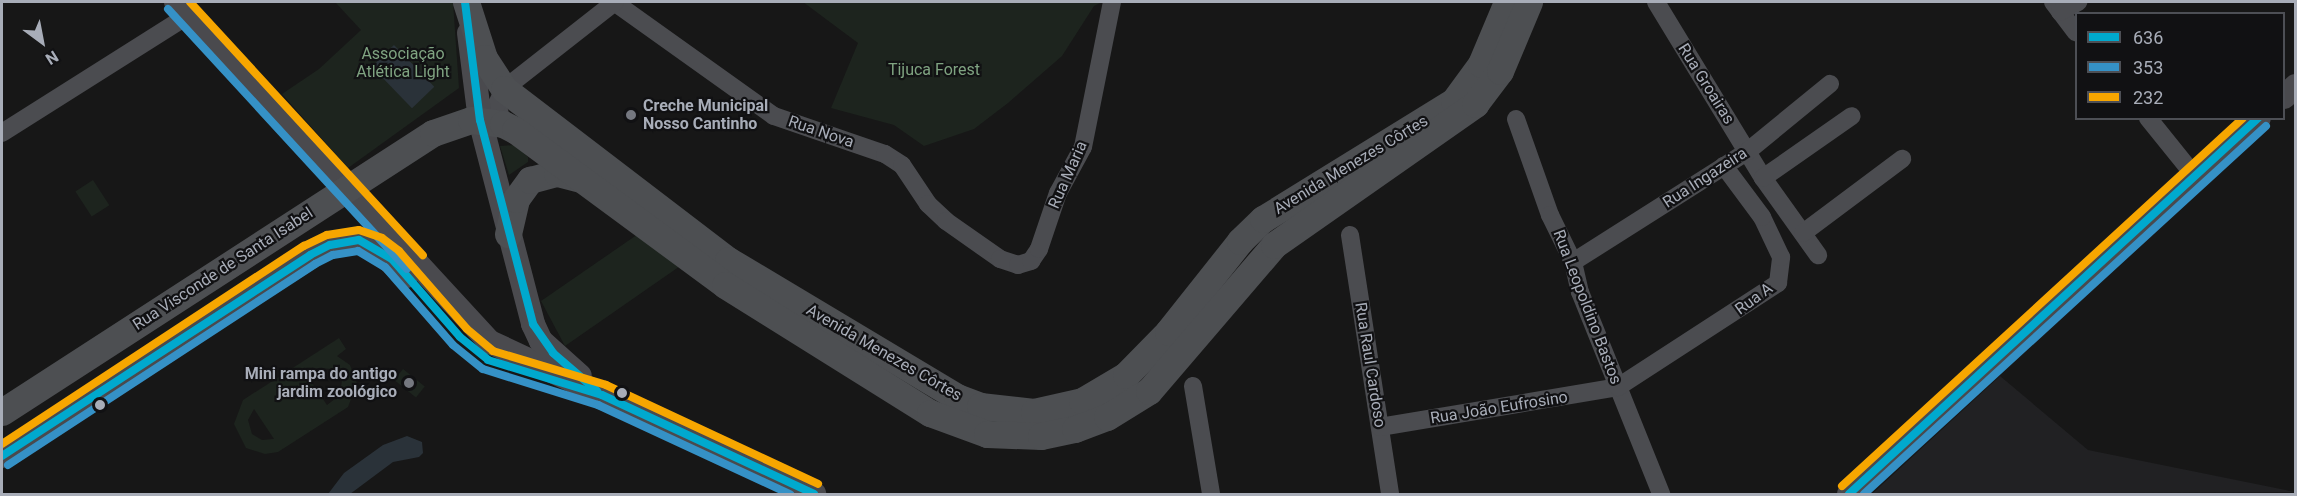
<!DOCTYPE html>
<meta charset="utf-8">
<style>
body{margin:0}
#map{position:relative;width:2297px;height:496px;overflow:hidden;background:#171717;font-family:Roboto,sans-serif}
div>[style]{position:absolute}
[style*='--x']{left:calc(var(--x)*1px);top:calc(var(--y)*1px);width:calc(var(--w)*1px);rotate:calc(var(--a)*1deg)}
.built>*{inset:0;background:#212123}
.green>*{inset:0;background:#1d241e;transform-origin:0 0}
.water>*{inset:0;background:#2a3239;transform-origin:0 0}
.street>*{height:18px;margin:-9px;padding:0 9px;transform-origin:9px;border-radius:9px;background:#4b4c50}
.secondary>*{height:24px;margin:-12px;padding:0 12px;transform-origin:12px;border-radius:12px;background:#4a4a4e}
.primary>*{height:27px;margin:-13.5px;padding:0 13.5px;transform-origin:13.5px;border-radius:13.5px;background:#4d4f52}
.bus-1>*{height:8px;margin:-4px;padding:0 4px;transform-origin:4px;border-radius:4px;background:#00a9ce}
.bus-2>*{height:8px;margin:-4px;padding:0 4px;transform-origin:4px;border-radius:4px;background:#3591c6}
.bus-3>*{height:8px;margin:-4px;padding:0 4px;transform-origin:4px;border-radius:4px;background:#f7a600}
.dots>*{width:16px;height:16px;translate:-50% -50%;box-sizing:border-box;border:3px solid #111113;border-radius:50%}
span{translate:-50% -50%;white-space:nowrap;text-align:center;line-height:1.15;-webkit-text-stroke:4.5px #111113;paint-order:stroke}
.park-label{font-size:16px;color:#7fa381}
.street-label{font-size:16px;color:#a8adb8}
.poi-label{font-size:16px;color:#a8adb8;font-weight:700}
.left{translate:0 -50%;text-align:left}
.right{translate:-100% -50%;text-align:right}
.frame{position:absolute;inset:0;border:3px solid #a8adb8;pointer-events:none}
.legend{position:absolute;left:2075px;top:12px;width:210px;height:108px;box-sizing:border-box;background:#111113;border:2px solid #4d4f55;margin:0;padding:8px 10px;list-style:none;font-size:18px;color:#a8adb8}
.legend li{display:flex;align-items:center;gap:12px;height:30px}
.legend b{width:30px;border:2px solid #4d4f55}
.north{position:absolute;left:12px;top:12px;width:60px;height:60px;-webkit-text-stroke:4px #111113;paint-order:stroke;rotate:148deg;font-size:16px;font-weight:700;line-height:24px;text-align:center;color:#a8adb8}
.north::after{content:'';display:block;margin:auto;width:21px;height:27px;background:#a8adb8;clip-path:polygon(50% 0,100% 100%,50% 72%,0 100%)}
</style>
<div id="map">
<div class="built">
<div style="clip-path:polygon(2000px 376px,2088px 450px,2295px 492px,1872px 494px)"></div>
</div>
<div class="green">
<div style="clip-path:polygon(335px 2px,453px 2px,459px 88px,348px 168px,282px 94px,319px 69px,361px 30px)"></div>
<div style="clip-path:polygon(803px 2px,1102px 2px,1094px 6px,1062px 56px,1008px 103px,974px 129px,924px 146px,894px 125px,831px 108px,858px 43px)"></div>
<div style="clip-path:polygon(515px 145px,528px 157px,528px 162px,509px 175px,500px 146px)"></div>
<div style="left:93px;top:180px;width:30px;height:21px;rotate:57deg"></div>
<div style="clip-path:polygon(641px 232px,683px 264px,565px 346px,541px 301px)"></div>
<div style="clip-path:polygon(evenodd,339px 338px,346px 349px,337px 356px,350px 365px,357px 383px,348px 407px,278px 452px,265px 454px,246px 448px,234px 424px,243px 400px,339px 338px,317px 368px,332px 369px,342px 380px,340px 395px,327px 405px,307px 375px,296px 381px,317px 368px,339px 338px,254px 409px,274px 439px,273px 439px,262px 440px,252px 434px,248px 420px,254px 409px)"></div>
<div style="left:403px;top:369px;width:28px;height:14px;rotate:39deg"></div>
</div>
<div class="water">
<div style="left:394px;top:45px;width:58px;height:31px;rotate:46deg"></div>
<div style="clip-path:polygon(407px 436px,422px 442px,423px 453px,419px 457px,393px 462px,350px 494px,328px 494px,344px 473px,383px 445px)"></div>
</div>
<div class="street">
<div style="--x:614;--y:2;--w:196;--a:35.5"></div>
<div style="--x:774;--y:116;--w:117;--a:18.9"></div>
<div style="--x:885;--y:154;--w:20;--a:33"></div>
<div style="--x:902;--y:165;--w:47;--a:56.3"></div>
<div style="--x:928;--y:204;--w:25;--a:43"></div>
<div style="--x:946;--y:221;--w:66;--a:35.1"></div>
<div style="--x:1000;--y:259;--w:19;--a:18"></div>
<div style="--x:1018;--y:265;--w:14;--a:-17"></div>
<div style="--x:1031;--y:261;--w:14;--a:-56"></div>
<div style="--x:1039;--y:249;--w:59;--a:-71.3"></div>
<div style="--x:1058;--y:193;--w:52;--a:-61.5"></div>
<div style="--x:1083;--y:147;--w:148;--a:-78.7"></div>
<div style="--x:1656;--y:2;--w:206;--a:58.7"></div>
<div style="--x:1763;--y:178;--w:95;--a:54.5"></div>
<div style="--x:2053;--y:2;--w:38;--a:53"></div>
<div style="--x:2060;--y:12;--w:21;--a:-29"></div>
<div style="--x:2148;--y:118;--w:73;--a:51.1"></div>
<div style="--x:1516;--y:119;--w:102;--a:70.5"></div>
<div style="--x:1550;--y:215;--w:52;--a:63.9"></div>
<div style="--x:1573;--y:262;--w:31;--a:77"></div>
<div style="--x:1580;--y:292;--w:218;--a:68.1"></div>
<div style="--x:503;--y:124;--w:21;--a:-107"></div>
<div style="--x:497;--y:104;--w:17;--a:-65"></div>
<div style="--x:504;--y:89;--w:141;--a:-38.1"></div>
<div style="--x:2;--y:133;--w:221;--a:-32.3"></div>
<div style="--x:1763;--y:178;--w:108;--a:-34.9"></div>
<div style="--x:1803;--y:233;--w:124;--a:-36.8"></div>
<div style="--x:1350;--y:235;--w:262;--a:81.2"></div>
<div style="--x:1573;--y:262;--w:207;--a:-32.4"></div>
<div style="--x:1748;--y:151;--w:106;--a:-39.3"></div>
<div style="--x:1193;--y:386;--w:109;--a:80.5"></div>
<div style="--x:1380;--y:427;--w:241;--a:-9.5"></div>
<div style="--x:1618;--y:387;--w:191;--a:-33"></div>
<div style="--x:1778;--y:283;--w:26;--a:-83"></div>
<div style="--x:1781;--y:257;--w:44;--a:-115.4"></div>
<div style="--x:1762;--y:217;--w:64;--a:-126.7"></div>
</div>
<div class="secondary">
<div style="--x:176;--y:2;--w:463;--a:47.3"></div>
<div style="--x:490;--y:342;--w:358;--a:25.1"></div>
<div style="--x:469;--y:33;--w:88;--a:82.8"></div>
<div style="--x:480;--y:120;--w:211;--a:75.4"></div>
<div style="--x:533;--y:324;--w:19;--a:65"></div>
<div style="--x:541;--y:341;--w:52;--a:41.9"></div>
<div style="--x:2284;--y:97;--w:16;--a:-43"></div>
<div style="--x:2;--y:456;--w:390;--a:-32.8"></div>
<div style="--x:330;--y:245;--w:29;--a:-10"></div>
<div style="--x:359;--y:240;--w:11;--a:15"></div>
<div style="--x:370;--y:243;--w:49;--a:42.5"></div>
<div style="--x:1849;--y:494;--w:556;--a:-42.52"></div>
</div>
<div class="primary">
<div style="--x:466;--y:2;--w:59;--a:72.2"></div>
<div style="--x:484;--y:58;--w:37;--a:57"></div>
<div style="--x:504;--y:89;--w:282;--a:37.4"></div>
<div style="--x:728;--y:260;--w:267;--a:30.9"></div>
<div style="--x:957;--y:397;--w:25;--a:21"></div>
<div style="--x:980;--y:406;--w:54;--a:6.3"></div>
<div style="--x:1034;--y:412;--w:49;--a:-12.9"></div>
<div style="--x:1082;--y:401;--w:51;--a:-30.6"></div>
<div style="--x:1126;--y:375;--w:60;--a:-45.7"></div>
<div style="--x:1168;--y:332;--w:116;--a:-51.6"></div>
<div style="--x:1240;--y:241;--w:32;--a:-44"></div>
<div style="--x:1263;--y:219;--w:225;--a:-31.7"></div>
<div style="--x:1454;--y:101;--w:46;--a:-53.9"></div>
<div style="--x:1481;--y:64;--w:67;--a:-67.2"></div>
<div style="--x:508;--y:234;--w:36;--a:-77"></div>
<div style="--x:516;--y:199;--w:24;--a:-54"></div>
<div style="--x:530;--y:180;--w:28;--a:-15"></div>
<div style="--x:557;--y:173;--w:25;--a:14"></div>
<div style="--x:2;--y:412;--w:513;--a:-32.92"></div>
<div style="--x:433;--y:133;--w:40;--a:-18.9"></div>
<div style="--x:471;--y:120;--w:32;--a:7"></div>
<div style="--x:503;--y:124;--w:13;--a:27"></div>
<div style="--x:515;--y:130;--w:261;--a:36.4"></div>
<div style="--x:725;--y:285;--w:242;--a:32"></div>
<div style="--x:930;--y:413;--w:61;--a:20.2"></div>
<div style="--x:987;--y:434;--w:54;--a:2.1"></div>
<div style="--x:1041;--y:436;--w:35;--a:-12"></div>
<div style="--x:1075;--y:429;--w:34;--a:-21"></div>
<div style="--x:1107;--y:417;--w:49;--a:-31.8"></div>
<div style="--x:1149;--y:391;--w:192;--a:-49.4"></div>
<div style="--x:1274;--y:245;--w:246;--a:-35"></div>
<div style="--x:1475;--y:104;--w:41;--a:-52.9"></div>
<div style="--x:1500;--y:71;--w:75;--a:-67.2"></div>
</div>
<div class="bus-1">
<div style="--x:465;--y:2;--w:119;--a:82.8"></div>
<div style="--x:480;--y:120;--w:211;--a:75.4"></div>
<div style="--x:533;--y:324;--w:35;--a:55"></div>
<div style="--x:553;--y:353;--w:58;--a:40.8"></div>
<div style="--x:2;--y:456;--w:368;--a:-33.1"></div>
<div style="--x:310;--y:255;--w:22;--a:-27"></div>
<div style="--x:330;--y:245;--w:29;--a:-10"></div>
<div style="--x:359;--y:240;--w:38;--a:30"></div>
<div style="--x:392;--y:259;--w:103;--a:48.9"></div>
<div style="--x:460;--y:337;--w:36;--a:39"></div>
<div style="--x:488;--y:360;--w:119;--a:17.1"></div>
<div style="--x:602;--y:395;--w:234;--a:25"></div>
<div style="--x:1849;--y:494;--w:556;--a:-42.59"></div>
</div>
<div class="bus-2">
<div style="--x:168;--y:9;--w:353;--a:47.4"></div>
<div style="--x:8;--y:465;--w:367;--a:-33.2"></div>
<div style="--x:315;--y:264;--w:20;--a:-27"></div>
<div style="--x:333;--y:255;--w:25;--a:-9"></div>
<div style="--x:358;--y:251;--w:31;--a:31"></div>
<div style="--x:385;--y:267;--w:103;--a:48.9"></div>
<div style="--x:453;--y:345;--w:38;--a:39"></div>
<div style="--x:483;--y:369;--w:121;--a:17.4"></div>
<div style="--x:598;--y:405;--w:212;--a:24.9"></div>
<div style="--x:1864;--y:494;--w:545;--a:-42.47"></div>
</div>
<div class="bus-3">
<div style="--x:190;--y:2;--w:344;--a:47.4"></div>
<div style="--x:2;--y:444;--w:361;--a:-33.3"></div>
<div style="--x:304;--y:246;--w:25;--a:-26"></div>
<div style="--x:327;--y:235;--w:32;--a:-9"></div>
<div style="--x:359;--y:230;--w:24;--a:19"></div>
<div style="--x:382;--y:238;--w:21;--a:37"></div>
<div style="--x:399;--y:251;--w:103;--a:48.9"></div>
<div style="--x:467;--y:329;--w:34;--a:40"></div>
<div style="--x:493;--y:351;--w:118;--a:16.7"></div>
<div style="--x:606;--y:385;--w:234;--a:25"></div>
<div style="--x:1842;--y:486;--w:544;--a:-42.54"></div>
</div>
<div class="dots">
<div style="left:631px;top:115px;background:#757880"></div>
<div style="left:409px;top:383px;background:#757880"></div>
<div style="left:622px;top:393px;background:#a8adb8"></div>
<div style="left:100px;top:405px;background:#a8adb8"></div>
</div>
<div class="park-label">
<span style="left:403px;top:63px">Associação<br>Atlética Light</span>
<span style="left:934px;top:70px">Tijuca Forest</span>
</div>
<div class="street-label">
<span style="left:1706px;top:84px;rotate:58deg">Rua Groairas</span>
<span style="left:821px;top:132px;rotate:19deg">Rua Nova</span>
<span style="left:1351px;top:165px;rotate:-31deg">Avenida Menezes Côrtes</span>
<span style="left:1068px;top:175px;rotate:-66deg">Rua Maria</span>
<span style="left:1705px;top:178px;rotate:-33deg">Rua Ingazeira</span>
<span style="left:223px;top:269px;rotate:-33deg">Rua Visconde de Santa Isabel</span>
<span style="left:1754px;top:299px;rotate:-36deg">Rua A</span>
<span style="left:1587px;top:307px;rotate:69deg">Rua Leopoldino Bastos</span>
<span style="left:884px;top:353px;rotate:30deg">Avenida Menezes Côrtes</span>
<span style="left:1370px;top:365px;rotate:81deg">Rua Raul Cardoso</span>
<span style="left:1499px;top:408px;rotate:-9deg">Rua João Eufrosino</span>
</div>
<div class="poi-label">
<span class="left" style="left:643px;top:115px">Creche Municipal<br>Nosso Cantinho</span>
<span class="right" style="left:397px;top:383px">Mini rampa do antigo<br>jardim zoológico</span>
</div>
<div class="frame"></div>
<ul class="legend">
<li><b style="height:8px;background:#00a9ce"></b>636</li>
<li><b style="height:8px;background:#3591c6"></b>353</li>
<li><b style="height:8px;background:#f7a600"></b>232</li>
</ul>
<div class="north">N</div>
</div>
